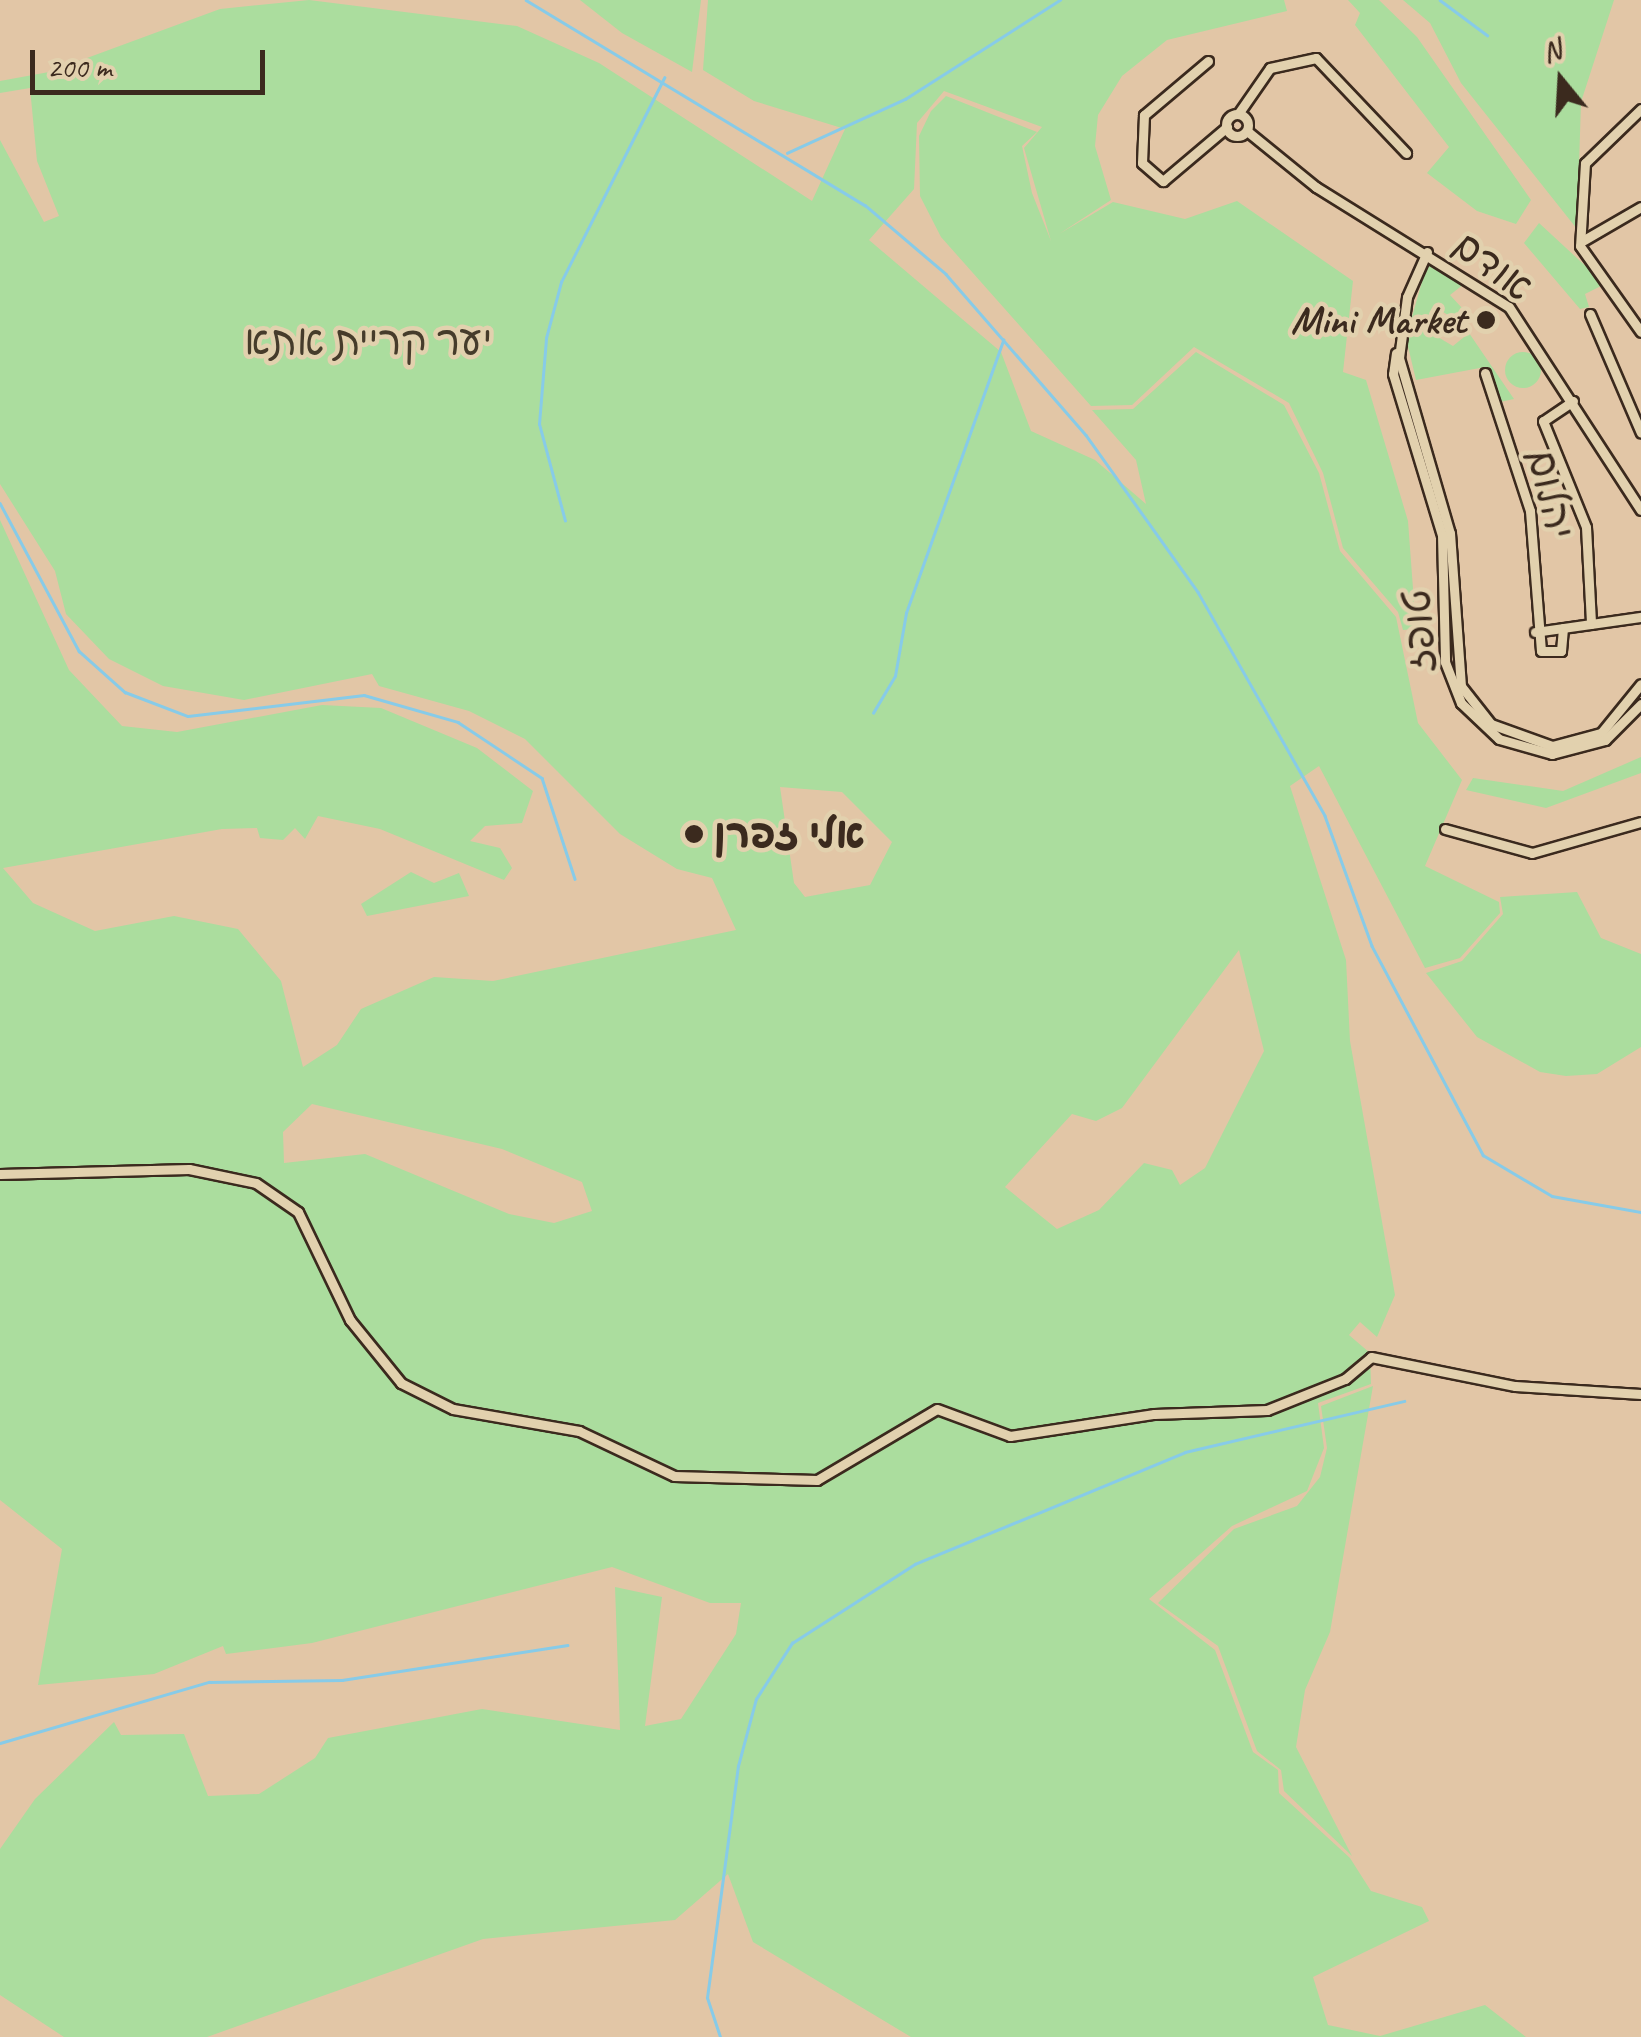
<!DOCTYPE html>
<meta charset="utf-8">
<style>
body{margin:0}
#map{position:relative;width:1641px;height:2037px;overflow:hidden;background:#e2c6a6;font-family:Caveat,"Playpen Sans Hebrew",sans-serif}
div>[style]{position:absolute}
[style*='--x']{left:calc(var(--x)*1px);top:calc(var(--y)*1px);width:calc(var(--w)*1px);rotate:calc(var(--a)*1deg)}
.green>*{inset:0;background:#abdd9e}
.round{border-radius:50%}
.stream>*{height:2.5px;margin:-1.25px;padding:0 1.25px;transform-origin:1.25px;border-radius:1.25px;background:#87cbe8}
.roads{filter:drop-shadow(2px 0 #3b2a1e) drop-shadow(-2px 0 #3b2a1e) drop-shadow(0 2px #3b2a1e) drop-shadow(0 -2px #3b2a1e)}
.minor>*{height:9px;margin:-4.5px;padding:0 4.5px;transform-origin:4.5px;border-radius:4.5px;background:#e2d1ae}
.minor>.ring{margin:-4.5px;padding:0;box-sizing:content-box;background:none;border:9px solid #e2d1ae;border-radius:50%}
.dots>*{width:28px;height:28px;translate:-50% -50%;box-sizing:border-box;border:5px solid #e2d1ae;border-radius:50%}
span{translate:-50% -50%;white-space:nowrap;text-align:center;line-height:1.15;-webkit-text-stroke:9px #e2d1ae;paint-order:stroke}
.street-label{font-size:40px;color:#3b2a1e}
.poi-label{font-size:40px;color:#3b2a1e;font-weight:700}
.right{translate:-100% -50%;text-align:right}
.left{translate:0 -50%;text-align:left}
.park-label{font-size:40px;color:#463c2b}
.north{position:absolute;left:1511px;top:30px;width:100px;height:100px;-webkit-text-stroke:8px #e2d1ae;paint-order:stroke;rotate:342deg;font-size:28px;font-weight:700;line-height:40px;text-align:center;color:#3b2a1e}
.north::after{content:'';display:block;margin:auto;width:35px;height:45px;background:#3b2a1e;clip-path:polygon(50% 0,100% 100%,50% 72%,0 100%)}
.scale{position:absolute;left:30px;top:50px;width:235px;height:45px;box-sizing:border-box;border:5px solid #3b2a1e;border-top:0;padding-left:12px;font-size:30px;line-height:35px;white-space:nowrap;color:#3b2a1e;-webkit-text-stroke:8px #e2d1ae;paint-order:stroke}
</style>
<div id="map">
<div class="green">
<div style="clip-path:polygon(evenodd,309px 0,517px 26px,599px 63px,812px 201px,845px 129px,754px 101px,703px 70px,708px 0,1284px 0,1287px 11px,1167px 40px,1122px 76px,1098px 115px,1095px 146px,1111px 200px,1059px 234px,1113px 202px,1185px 219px,1237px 201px,1353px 281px,1343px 372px,1366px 380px,1408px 521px,1416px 629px,1403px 630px,1398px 612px,1343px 548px,1323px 473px,1289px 403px,1194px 347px,1132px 405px,1091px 406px,941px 237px,920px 196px,919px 136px,931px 111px,946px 96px,1037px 132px,1022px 146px,1032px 193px,1051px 241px,1024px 148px,1042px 127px,944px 91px,917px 123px,914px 189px,869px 240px,1001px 352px,1031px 431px,1095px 460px,1146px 504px,1136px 460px,1092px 410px,1133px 409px,1196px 352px,1284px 405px,1319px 473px,1340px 551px,1396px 617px,1418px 723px,1462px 780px,1425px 866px,1499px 902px,1500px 913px,1460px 958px,1425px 968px,1319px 766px,1290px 786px,1346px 960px,1350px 1041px,1395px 1295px,1377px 1337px,1360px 1322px,1349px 1335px,1370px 1353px,1371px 1384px,1318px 1403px,1324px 1448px,1307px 1491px,1232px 1526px,1149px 1599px,1215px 1650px,1253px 1752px,1278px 1770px,1279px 1793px,1350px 1858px,1371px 1891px,1422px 1907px,1429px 1921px,1313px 1977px,1328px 2025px,1380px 2036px,1485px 2005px,1526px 2037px,911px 2037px,753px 1942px,728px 1874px,675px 1920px,483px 1939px,207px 2037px,64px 2037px,0 1995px,0 1849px,35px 1799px,114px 1722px,121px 1735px,184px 1734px,208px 1796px,259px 1794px,315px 1758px,328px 1738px,482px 1709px,620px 1730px,615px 1587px,662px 1597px,645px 1726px,681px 1719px,736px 1634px,741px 1603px,710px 1603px,612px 1567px,312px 1643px,226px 1654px,223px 1646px,154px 1674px,38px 1685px,62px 1549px,0 1500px,0 520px,69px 670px,122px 726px,177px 732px,322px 705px,381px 708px,477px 748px,533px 791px,522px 823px,485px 826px,470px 841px,500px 848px,512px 868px,504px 880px,380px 829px,318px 816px,305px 839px,295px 828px,283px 840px,260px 838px,257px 828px,222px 829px,3px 868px,33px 903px,95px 931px,174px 916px,238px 929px,281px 981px,303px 1067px,337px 1045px,361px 1009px,434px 977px,493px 981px,736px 930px,712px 878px,677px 869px,620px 834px,525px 739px,469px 711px,379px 686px,372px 674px,244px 700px,163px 686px,109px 659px,66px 614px,55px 571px,0 484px,0 140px,44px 222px,59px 216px,37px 161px,30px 88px,0 93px,0 81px,49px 72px,220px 9px,309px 0,780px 787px,842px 792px,892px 842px,870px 885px,805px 897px,794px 883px,780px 787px,309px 0,1239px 950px,1264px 1051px,1205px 1168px,1180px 1185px,1172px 1170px,1144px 1163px,1099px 1210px,1057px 1229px,1005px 1187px,1072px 1114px,1096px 1121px,1122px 1108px,1239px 950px,309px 0,312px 1104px,502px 1149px,582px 1182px,592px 1211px,554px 1223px,509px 1214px,365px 1154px,284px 1163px,283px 1132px,312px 1104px)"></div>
<div style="clip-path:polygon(580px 0,701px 0,692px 72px,622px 33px)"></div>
<div style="clip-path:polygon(1348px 0,1379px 0,1417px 37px,1531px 200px,1516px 224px,1477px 211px,1427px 173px,1449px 147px,1355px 25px,1360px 13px)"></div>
<div style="clip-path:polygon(1403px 0,1614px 0,1581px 102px,1577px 229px,1461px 83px,1430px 23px)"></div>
<div style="clip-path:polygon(1539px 223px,1605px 284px,1585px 294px,1589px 307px,1580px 309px,1524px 243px)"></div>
<div style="clip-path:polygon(1427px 264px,1464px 284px,1450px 295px,1462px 308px,1453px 318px,1443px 312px,1431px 333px,1453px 346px,1469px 333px,1514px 399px,1500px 402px,1485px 367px,1416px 380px,1406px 338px)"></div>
<div class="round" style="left:1505px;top:352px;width:36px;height:36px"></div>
<div style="clip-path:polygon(1641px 757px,1641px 773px,1546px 808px,1466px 790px,1473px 778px,1563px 791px)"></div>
<div style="clip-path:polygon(411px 872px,434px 883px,459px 873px,469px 896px,367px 916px,361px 904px)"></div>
<div style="clip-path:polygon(1577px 892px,1601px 938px,1641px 954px,1641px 1047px,1597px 1074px,1566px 1076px,1540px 1072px,1477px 1037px,1426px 973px,1462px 961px,1503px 914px,1500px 897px)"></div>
<div style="clip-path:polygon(1373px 1386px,1330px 1632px,1305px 1690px,1296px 1747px,1352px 1856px,1284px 1791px,1281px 1770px,1257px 1751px,1218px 1646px,1158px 1603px,1234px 1529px,1297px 1506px,1320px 1477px,1327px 1448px,1321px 1406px)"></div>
</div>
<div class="stream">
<div style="--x:526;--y:0;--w:396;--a:31.2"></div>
<div style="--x:865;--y:205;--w:106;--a:40.4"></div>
<div style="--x:946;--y:274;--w:213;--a:49"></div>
<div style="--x:1086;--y:435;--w:193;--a:54.5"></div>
<div style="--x:1198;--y:592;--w:257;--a:60.4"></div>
<div style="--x:1325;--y:816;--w:138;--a:70.1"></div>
<div style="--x:1372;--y:946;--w:237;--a:62"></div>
<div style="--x:1483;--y:1155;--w:80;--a:30.7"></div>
<div style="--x:1552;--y:1196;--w:90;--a:10.2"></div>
<div style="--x:1440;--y:0;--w:59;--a:36.7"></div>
<div style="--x:787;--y:153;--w:130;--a:-24.6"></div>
<div style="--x:905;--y:99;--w:184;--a:-32.6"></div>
<div style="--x:0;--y:503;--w:168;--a:61.9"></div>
<div style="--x:79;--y:651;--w:62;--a:41.7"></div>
<div style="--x:125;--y:692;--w:67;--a:20.9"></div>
<div style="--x:188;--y:716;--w:177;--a:-6.8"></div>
<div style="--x:364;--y:695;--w:98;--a:16"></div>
<div style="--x:458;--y:722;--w:101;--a:33.7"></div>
<div style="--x:542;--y:778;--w:106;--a:71.9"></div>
<div style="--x:565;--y:521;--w:100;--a:-105"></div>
<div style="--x:539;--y:424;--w:86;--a:-85.3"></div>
<div style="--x:546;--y:338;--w:58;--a:-75"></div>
<div style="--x:561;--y:282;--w:229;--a:-63.2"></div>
<div style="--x:873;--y:713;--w:43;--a:-59.3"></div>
<div style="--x:895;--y:676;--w:64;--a:-80.1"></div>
<div style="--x:906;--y:613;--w:290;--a:-70.4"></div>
<div style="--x:0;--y:1743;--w:218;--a:-16.3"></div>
<div style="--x:209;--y:1682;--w:133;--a:-0.9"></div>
<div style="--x:342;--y:1680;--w:228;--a:-8.8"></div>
<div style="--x:720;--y:2037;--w:41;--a:-108.4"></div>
<div style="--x:707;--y:1998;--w:234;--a:-82.4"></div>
<div style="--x:738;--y:1766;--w:69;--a:-75"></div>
<div style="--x:756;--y:1699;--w:67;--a:-57.3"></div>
<div style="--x:792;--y:1643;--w:146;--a:-32.7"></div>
<div style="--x:915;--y:1564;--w:292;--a:-22.5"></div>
<div style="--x:1185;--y:1452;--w:225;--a:-13.1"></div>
</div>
<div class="roads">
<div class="minor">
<div style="--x:1208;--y:61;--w:84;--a:139.8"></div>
<div style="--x:1144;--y:115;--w:48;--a:92.4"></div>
<div style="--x:1142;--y:163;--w:28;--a:41"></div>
<div style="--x:1163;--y:181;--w:84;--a:-40.2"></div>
<div style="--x:1641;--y:109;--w:78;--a:136"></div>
<div style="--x:1585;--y:163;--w:83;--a:93.4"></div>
<div style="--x:1580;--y:246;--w:105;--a:54.7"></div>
<div style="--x:1238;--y:114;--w:56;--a:-55.2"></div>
<div style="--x:1270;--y:68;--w:47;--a:-12.3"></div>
<div style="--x:1316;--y:58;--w:131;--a:46.5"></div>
<div class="ring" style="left:1226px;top:114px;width:13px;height:13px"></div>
<div style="--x:1247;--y:131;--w:89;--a:39.1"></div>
<div style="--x:1316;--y:187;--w:227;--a:31.9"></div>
<div style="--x:1509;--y:307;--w:242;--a:57"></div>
<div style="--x:1584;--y:240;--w:66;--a:-30.1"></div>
<div style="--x:1427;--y:252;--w:49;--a:114"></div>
<div style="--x:1407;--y:297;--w:62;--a:97.5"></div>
<div style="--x:1399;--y:358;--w:182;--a:73.8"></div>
<div style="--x:1450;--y:533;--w:153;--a:85.9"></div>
<div style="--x:1461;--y:686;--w:48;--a:51.7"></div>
<div style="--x:1491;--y:724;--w:65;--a:19.8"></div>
<div style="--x:1552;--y:746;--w:51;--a:-14.9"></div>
<div style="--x:1601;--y:733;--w:63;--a:-50.8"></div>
<div style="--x:1590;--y:314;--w:129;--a:66.8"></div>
<div style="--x:1396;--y:353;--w:21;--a:98"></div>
<div style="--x:1393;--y:374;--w:168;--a:73.1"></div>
<div style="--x:1442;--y:535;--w:127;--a:88.6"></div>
<div style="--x:1445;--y:662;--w:44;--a:68.7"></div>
<div style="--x:1461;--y:703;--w:52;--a:43.5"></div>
<div style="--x:1499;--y:739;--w:55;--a:15.8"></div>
<div style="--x:1552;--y:754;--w:55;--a:-14.8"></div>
<div style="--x:1605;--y:740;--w:51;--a:-45"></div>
<div style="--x:1485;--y:373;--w:145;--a:71.9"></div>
<div style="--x:1530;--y:511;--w:140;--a:85.5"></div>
<div style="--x:1541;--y:651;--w:20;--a:0"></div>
<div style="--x:1561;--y:651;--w:23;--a:-85"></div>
<div style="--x:1573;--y:401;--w:36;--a:146"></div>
<div style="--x:1543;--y:421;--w:114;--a:67.9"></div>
<div style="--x:1586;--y:527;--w:97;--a:87"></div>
<div style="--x:1535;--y:632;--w:107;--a:-8.1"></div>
<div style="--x:1445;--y:829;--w:90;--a:15.4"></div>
<div style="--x:1532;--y:853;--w:113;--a:-15.9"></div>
<div style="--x:0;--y:1174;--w:189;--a:-1.5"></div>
<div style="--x:189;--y:1169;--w:68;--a:11.8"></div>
<div style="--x:256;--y:1183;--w:51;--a:34.6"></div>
<div style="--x:298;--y:1212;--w:120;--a:64.3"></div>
<div style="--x:350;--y:1320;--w:81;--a:51"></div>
<div style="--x:401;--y:1383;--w:58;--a:26.6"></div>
<div style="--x:453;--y:1409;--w:128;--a:9.9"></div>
<div style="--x:579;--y:1431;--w:105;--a:25.3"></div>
<div style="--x:674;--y:1476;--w:143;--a:1.6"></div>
<div style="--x:817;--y:1480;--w:139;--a:-30.6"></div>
<div style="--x:937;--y:1409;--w:78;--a:20.3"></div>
<div style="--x:1010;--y:1436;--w:146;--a:-8.7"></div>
<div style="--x:1154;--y:1414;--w:113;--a:-2"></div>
<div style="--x:1267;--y:1410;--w:84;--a:-21.7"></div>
<div style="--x:1345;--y:1379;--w:34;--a:-40"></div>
<div style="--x:1371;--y:1357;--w:147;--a:11.4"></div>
<div style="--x:1515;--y:1386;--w:126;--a:3.6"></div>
</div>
</div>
<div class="dots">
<div style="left:1486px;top:320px;background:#3b2a1e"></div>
<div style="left:694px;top:834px;background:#3b2a1e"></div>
</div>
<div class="street-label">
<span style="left:1493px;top:266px;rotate:37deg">אודם</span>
<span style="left:1551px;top:494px;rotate:77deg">יהלום</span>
<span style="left:1419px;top:631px;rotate:-94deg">טופז</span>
</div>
<div class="poi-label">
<span class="right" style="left:1466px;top:320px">Mini Market</span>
<span class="left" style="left:714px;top:834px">אלי זפרן</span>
</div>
<div class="park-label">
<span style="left:368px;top:341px">יער קריית אתא</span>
</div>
<div class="north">N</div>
<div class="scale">200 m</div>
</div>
